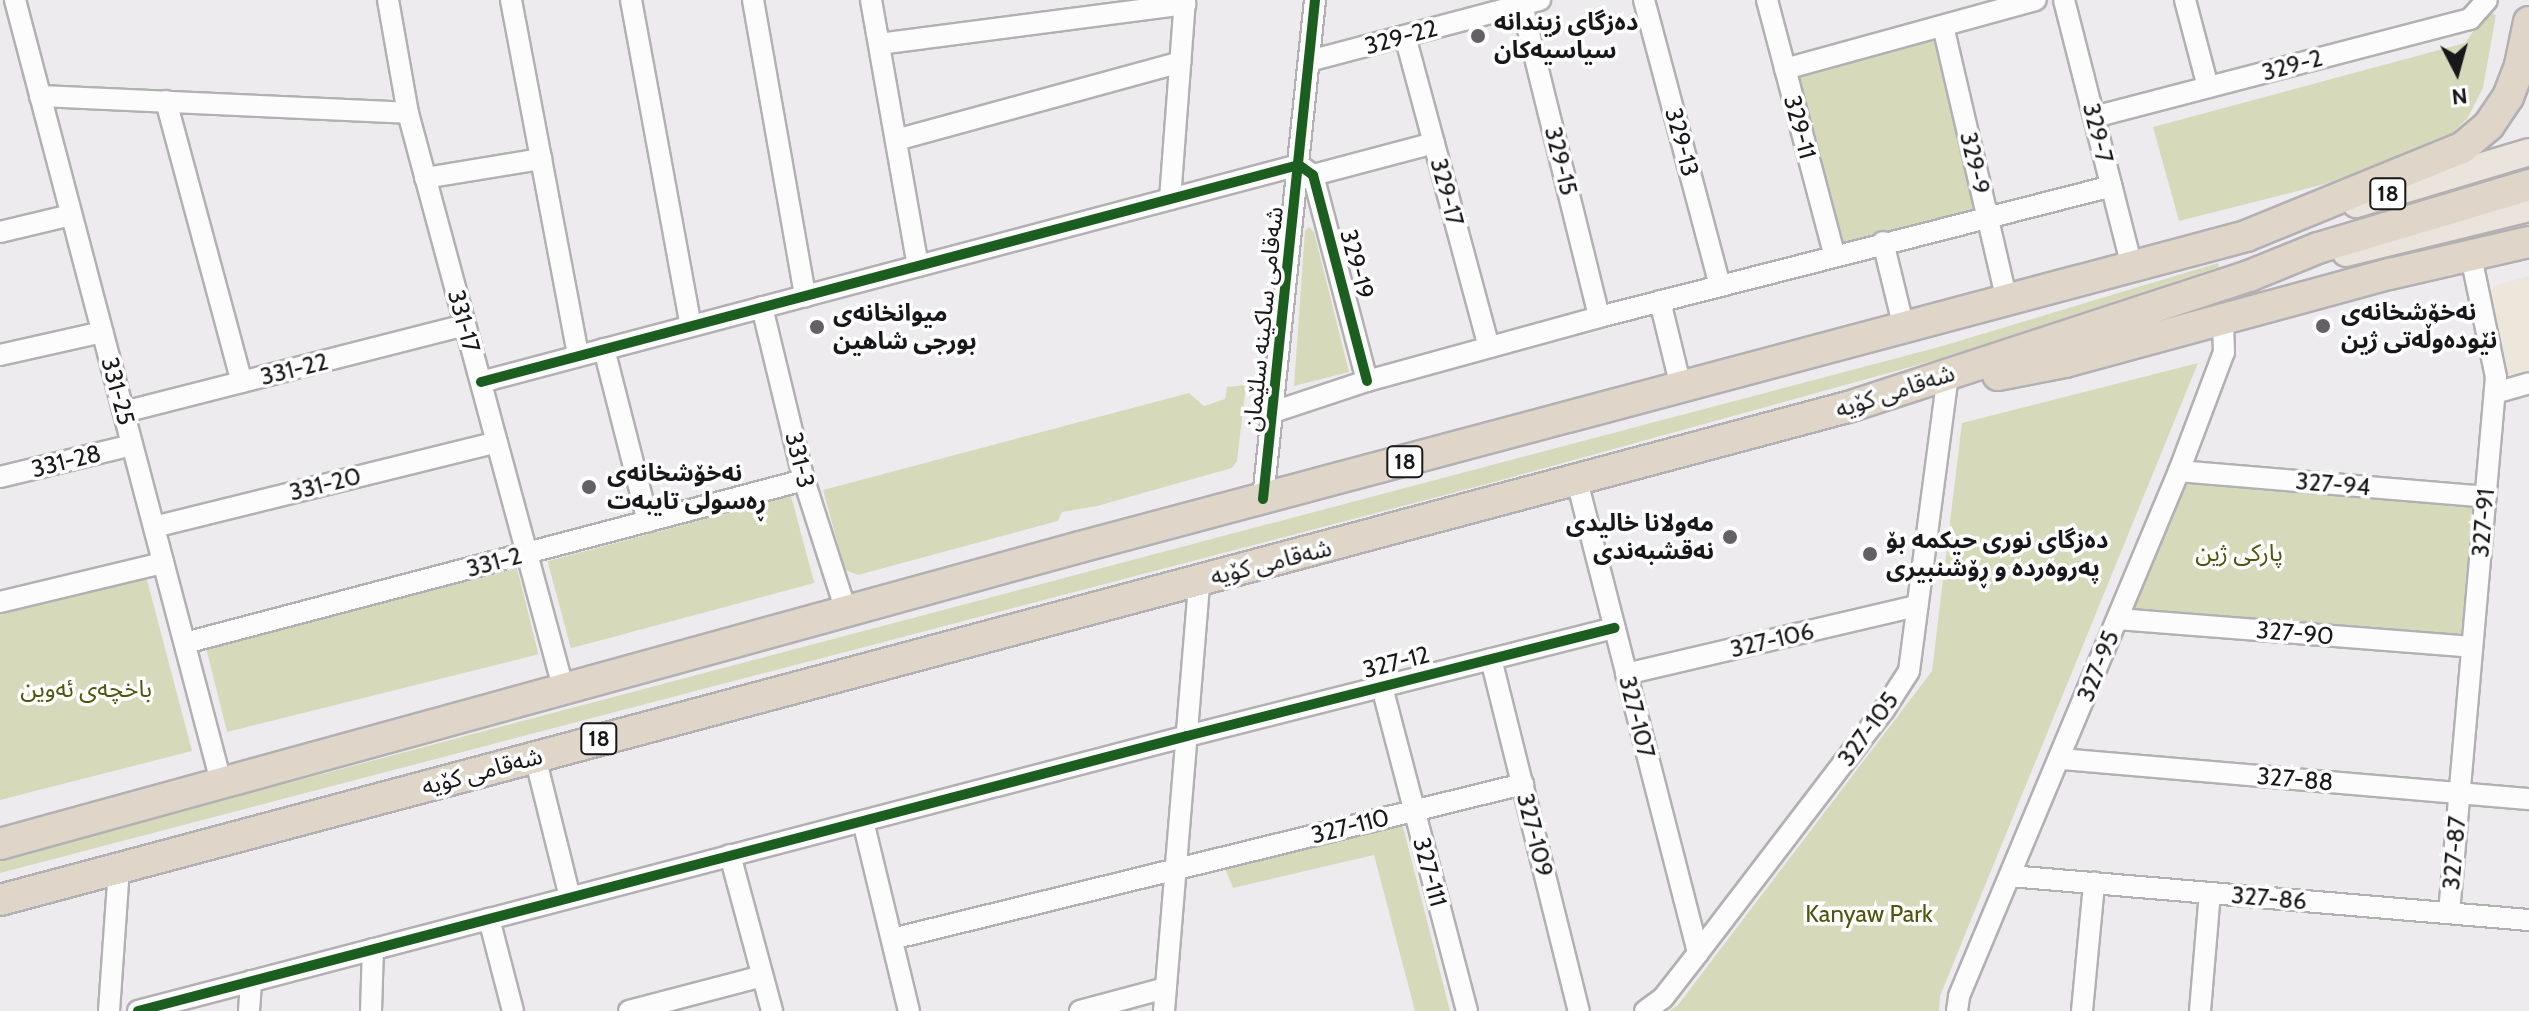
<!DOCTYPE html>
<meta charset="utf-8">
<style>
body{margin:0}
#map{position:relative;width:2529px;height:1011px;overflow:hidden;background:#eeebee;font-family:Cabin,"Noto Sans Arabic",sans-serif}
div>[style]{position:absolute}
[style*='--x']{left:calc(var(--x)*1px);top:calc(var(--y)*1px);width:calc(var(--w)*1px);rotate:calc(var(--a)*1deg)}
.commercial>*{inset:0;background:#ece6db}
.green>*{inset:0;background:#d7d9bb;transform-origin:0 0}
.roads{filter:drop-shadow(2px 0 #b2b0b2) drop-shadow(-2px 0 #b2b0b2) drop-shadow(0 2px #b2b0b2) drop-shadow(0 -2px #b2b0b2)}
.minor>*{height:20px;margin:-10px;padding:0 10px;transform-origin:10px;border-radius:10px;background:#fcfcfc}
.major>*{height:26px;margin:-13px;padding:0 13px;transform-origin:13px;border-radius:13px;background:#eae4dd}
.highway>*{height:30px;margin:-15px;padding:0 15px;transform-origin:15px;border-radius:15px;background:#dfd6c9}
.cycleway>*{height:10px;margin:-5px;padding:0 5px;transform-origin:5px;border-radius:5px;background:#1b5e20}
.dots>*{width:22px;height:22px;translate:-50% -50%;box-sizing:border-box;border:4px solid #fff;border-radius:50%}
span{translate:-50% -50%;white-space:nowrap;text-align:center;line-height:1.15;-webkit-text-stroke:7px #fff;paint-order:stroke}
.shield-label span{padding:2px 6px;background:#fff;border:2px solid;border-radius:6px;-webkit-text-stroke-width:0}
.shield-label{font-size:22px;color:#181719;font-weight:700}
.poi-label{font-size:24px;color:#181719;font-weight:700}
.left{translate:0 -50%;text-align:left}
.right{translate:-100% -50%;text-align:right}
.street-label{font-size:24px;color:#181719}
.park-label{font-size:24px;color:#50540d}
.north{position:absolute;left:2417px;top:32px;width:80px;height:80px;-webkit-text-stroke:6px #fff;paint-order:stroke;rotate:174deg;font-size:22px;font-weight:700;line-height:32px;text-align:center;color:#181719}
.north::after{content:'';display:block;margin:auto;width:28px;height:36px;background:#181719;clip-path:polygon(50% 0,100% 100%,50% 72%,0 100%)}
</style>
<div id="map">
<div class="commercial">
<div style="clip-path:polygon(2529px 276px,2529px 370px,2503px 379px,2488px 295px,2494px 286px)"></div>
</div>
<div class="green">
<div style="clip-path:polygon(2487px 12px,2496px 15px,2483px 88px,2467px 119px,2441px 143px,2325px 184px,2179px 221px,2153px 127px,2465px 43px)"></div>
<div style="left:1935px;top:39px;width:179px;height:141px;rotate:76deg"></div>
<div style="clip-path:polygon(1309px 227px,1314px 232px,1349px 372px,1294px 386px,1305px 231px)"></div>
<div style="clip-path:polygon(2218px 263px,2219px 267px,1943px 358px,1483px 485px,0 873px,0 859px,1939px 347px)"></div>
<div style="clip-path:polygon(2198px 363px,1940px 996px,1939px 1011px,1669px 1011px,1678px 1005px,1932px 671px,1962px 423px)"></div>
<div style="clip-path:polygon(1246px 385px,1237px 461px,1232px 468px,1097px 506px,1062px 512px,1058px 521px,858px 575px,845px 570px,823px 490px,1189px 393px,1204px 406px,1225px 399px,1227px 387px)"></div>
<div style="clip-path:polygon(2186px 477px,2480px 502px,2468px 642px,2128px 615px)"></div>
<div style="left:791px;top:496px;width:90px;height:252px;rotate:75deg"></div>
<div style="left:517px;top:568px;width:89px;height:321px;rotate:76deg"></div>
<div style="clip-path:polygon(146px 576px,192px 751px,0 800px,0 613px)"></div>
<div style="clip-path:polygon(1402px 823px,1450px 1011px,1415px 1011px,1374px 855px,1233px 888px,1224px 866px)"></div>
</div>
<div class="roads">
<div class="minor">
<div style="--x:15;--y:0;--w:809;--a:75.24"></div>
<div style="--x:388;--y:0;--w:115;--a:80"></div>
<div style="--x:408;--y:113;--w:595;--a:74.89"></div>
<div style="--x:511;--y:0;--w:362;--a:79.3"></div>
<div style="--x:631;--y:0;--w:331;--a:79.6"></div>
<div style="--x:753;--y:0;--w:301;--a:80"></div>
<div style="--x:871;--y:0;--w:270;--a:80"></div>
<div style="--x:1644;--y:0;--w:295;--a:75.1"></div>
<div style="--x:1767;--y:0;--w:263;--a:75.2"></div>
<div style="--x:2064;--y:0;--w:276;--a:75.7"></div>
<div style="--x:2185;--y:0;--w:90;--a:75.2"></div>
<div style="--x:1522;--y:5;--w:321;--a:76.1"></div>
<div style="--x:1943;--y:26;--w:281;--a:76.9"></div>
<div style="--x:1405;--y:36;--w:322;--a:74.9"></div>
<div style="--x:879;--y:44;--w:309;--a:-7.4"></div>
<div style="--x:1309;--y:61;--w:239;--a:-14.8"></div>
<div style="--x:1785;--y:69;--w:260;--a:-15.4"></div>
<div style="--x:40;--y:96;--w:368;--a:2.6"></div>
<div style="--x:166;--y:101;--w:291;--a:74.9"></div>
<div style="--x:2094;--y:117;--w:389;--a:-14.6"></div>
<div style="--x:2470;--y:19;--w:25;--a:-48"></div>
<div style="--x:896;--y:140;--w:295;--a:-15.3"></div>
<div style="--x:1313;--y:175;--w:125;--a:-14.8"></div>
<div style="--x:425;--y:178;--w:118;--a:-9.3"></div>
<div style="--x:1170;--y:199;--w:200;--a:-85.7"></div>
<div style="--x:0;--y:232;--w:73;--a:-13.5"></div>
<div style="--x:1883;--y:242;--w:89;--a:76.3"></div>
<div style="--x:1660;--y:301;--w:89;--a:76.3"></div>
<div style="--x:762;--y:307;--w:178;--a:76.4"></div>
<div style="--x:804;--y:480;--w:138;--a:72.2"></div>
<div style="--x:604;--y:349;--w:178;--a:75.7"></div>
<div style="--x:0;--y:355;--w:105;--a:-12.7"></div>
<div style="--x:481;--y:382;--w:846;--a:-14.86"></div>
<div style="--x:1299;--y:165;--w:17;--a:36"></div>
<div style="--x:1313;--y:175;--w:213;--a:75.3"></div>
<div style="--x:2495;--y:393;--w:35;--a:-16"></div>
<div style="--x:124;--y:412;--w:352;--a:-14.3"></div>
<div style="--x:1273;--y:412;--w:99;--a:-18.3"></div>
<div style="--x:1367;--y:381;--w:241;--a:-15.4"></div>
<div style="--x:1599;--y:317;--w:529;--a:-14.32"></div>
<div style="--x:2179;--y:471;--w:308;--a:4.8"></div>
<div style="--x:0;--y:477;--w:136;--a:-13.6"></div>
<div style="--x:1577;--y:481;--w:487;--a:75.6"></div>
<div style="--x:1263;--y:499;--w:502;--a:-84.05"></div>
<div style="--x:154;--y:527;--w:353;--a:-13.9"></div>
<div style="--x:0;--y:602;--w:168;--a:-13.5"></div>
<div style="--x:2118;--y:619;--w:355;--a:4.5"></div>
<div style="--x:185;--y:643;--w:640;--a:-14.75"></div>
<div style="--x:1491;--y:659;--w:363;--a:76"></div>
<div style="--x:1626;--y:674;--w:299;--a:-13.2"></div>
<div style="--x:1382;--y:687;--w:335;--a:75.3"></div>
<div style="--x:535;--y:757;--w:144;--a:76"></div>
<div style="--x:2061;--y:759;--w:470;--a:4.9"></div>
<div style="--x:863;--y:821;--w:195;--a:76.4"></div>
<div style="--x:730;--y:855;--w:162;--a:74.9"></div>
<div style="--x:2010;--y:876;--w:521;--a:4.85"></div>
<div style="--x:2449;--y:913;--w:538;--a:-84.99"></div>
<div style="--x:2496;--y:377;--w:124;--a:-101.7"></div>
<div style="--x:489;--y:919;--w:95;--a:75.4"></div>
<div style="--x:892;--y:939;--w:650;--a:-13.8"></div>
<div style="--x:109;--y:1011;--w:144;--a:-86"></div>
<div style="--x:138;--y:1011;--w:1084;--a:-14.69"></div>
<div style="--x:1187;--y:736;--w:441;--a:-14.2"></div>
<div style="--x:249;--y:1011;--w:30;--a:-86"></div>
<div style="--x:371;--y:1011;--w:62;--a:-88.2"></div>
<div style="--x:629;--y:1011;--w:138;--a:-14.7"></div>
<div style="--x:1080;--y:1011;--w:89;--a:-15"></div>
<div style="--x:1164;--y:1011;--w:431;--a:-85.3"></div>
<div style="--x:1645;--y:1011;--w:22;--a:-36"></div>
<div style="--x:1663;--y:998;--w:57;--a:-52.1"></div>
<div style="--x:1698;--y:953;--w:306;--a:-52.6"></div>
<div style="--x:1884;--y:710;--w:46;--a:-57.3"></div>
<div style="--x:1909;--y:671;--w:290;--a:-82.5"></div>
<div style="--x:1957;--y:1011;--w:15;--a:-82"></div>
<div style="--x:1959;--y:996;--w:569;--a:-67.26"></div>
<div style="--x:2179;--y:471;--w:127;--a:-69.3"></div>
<div style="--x:2224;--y:352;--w:34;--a:-92"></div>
<div style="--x:2082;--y:1011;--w:129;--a:-84.6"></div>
<div style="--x:2200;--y:1011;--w:118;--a:-85.2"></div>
</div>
<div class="major">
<div style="--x:2356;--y:204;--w:181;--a:-16.7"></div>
<div style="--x:2346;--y:253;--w:188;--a:-13.8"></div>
</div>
<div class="highway">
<div style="--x:1998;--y:375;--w:68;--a:-11"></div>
<div style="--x:2065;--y:362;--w:337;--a:-15.2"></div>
<div style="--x:2390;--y:274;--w:143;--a:-13"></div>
<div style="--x:0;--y:844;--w:1120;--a:-15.38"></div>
<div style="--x:1080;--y:547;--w:1207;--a:-14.93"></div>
<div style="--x:2246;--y:236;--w:233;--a:-22.2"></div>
<div style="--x:2462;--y:148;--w:35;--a:-40"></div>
<div style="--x:2489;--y:125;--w:34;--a:-56"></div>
<div style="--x:2508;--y:97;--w:34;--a:-69"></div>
<div style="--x:2520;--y:65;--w:44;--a:-78.2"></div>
<div style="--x:0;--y:900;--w:1913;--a:-14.94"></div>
<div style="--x:1848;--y:407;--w:422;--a:-18.1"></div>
<div style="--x:2249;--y:276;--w:74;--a:-22.1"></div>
<div style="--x:2318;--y:248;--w:220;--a:-16.6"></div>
</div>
</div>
<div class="cycleway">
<div style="--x:481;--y:382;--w:846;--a:-14.86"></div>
<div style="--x:1299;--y:165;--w:17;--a:36"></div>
<div style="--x:1313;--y:175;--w:213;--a:75.3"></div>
<div style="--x:1263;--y:499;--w:502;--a:-84.05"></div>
<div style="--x:138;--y:1011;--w:1084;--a:-14.69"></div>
<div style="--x:1187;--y:736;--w:441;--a:-14.2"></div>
</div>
<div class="dots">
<div style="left:1478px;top:36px;background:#636164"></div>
<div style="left:2323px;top:326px;background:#636164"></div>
<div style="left:817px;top:327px;background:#636164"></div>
<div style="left:589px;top:487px;background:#636164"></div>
<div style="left:1730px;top:537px;background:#636164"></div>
<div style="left:1870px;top:554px;background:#636164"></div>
</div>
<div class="shield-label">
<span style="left:2388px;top:194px">18</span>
<span style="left:1405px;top:462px">18</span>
<span style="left:599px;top:739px">18</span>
</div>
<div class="poi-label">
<span class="left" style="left:1494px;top:36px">دەزگای زیندانە<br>سیاسیەکان</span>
<span class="left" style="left:2341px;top:326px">نەخۆشخانەی<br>نێودەوڵەتی ژین</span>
<span class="left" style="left:833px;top:327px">میوانخانەی<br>بورجی شاهین</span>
<span class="left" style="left:607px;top:487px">نەخۆشخانەی<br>ڕەسولی تایبەت</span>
<span class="right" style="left:1714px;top:537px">مەولانا خالیدی<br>نەقشبەندی</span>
<span class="left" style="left:1886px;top:554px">دەزگای نوری حیکمە بۆ<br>پەروەردە و ڕۆشنبیری</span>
</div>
<div class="street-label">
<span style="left:1401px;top:37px;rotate:-15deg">329-22</span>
<span style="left:2292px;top:65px;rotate:-15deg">329-2</span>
<span style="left:1800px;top:127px;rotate:75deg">329-11</span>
<span style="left:2098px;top:133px;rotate:76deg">329-7</span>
<span style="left:1682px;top:142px;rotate:75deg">329-13</span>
<span style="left:1561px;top:161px;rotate:76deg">329-15</span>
<span style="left:1975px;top:163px;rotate:77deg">329-9</span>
<span style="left:1447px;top:192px;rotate:75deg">329-17</span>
<span style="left:1357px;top:264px;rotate:75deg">329-19</span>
<span style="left:1263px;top:319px;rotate:-84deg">شەقامی ساکینە سلێمان</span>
<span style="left:464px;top:321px;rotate:75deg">331-17</span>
<span style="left:294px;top:369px;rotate:-14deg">331-22</span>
<span style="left:118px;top:391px;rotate:75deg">331-25</span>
<span style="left:1895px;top:391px;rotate:-18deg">شەقامی کۆیە</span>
<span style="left:800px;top:460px;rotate:76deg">331-3</span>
<span style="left:66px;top:461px;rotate:-14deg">331-28</span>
<span style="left:325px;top:484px;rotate:-14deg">331-20</span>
<span style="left:2333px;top:484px;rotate:5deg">327-94</span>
<span style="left:2483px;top:523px;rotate:-85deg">327-91</span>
<span style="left:494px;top:562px;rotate:-15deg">331-2</span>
<span style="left:1271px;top:562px;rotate:-14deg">شەقامی کۆیە</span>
<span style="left:2295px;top:633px;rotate:5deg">327-90</span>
<span style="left:1772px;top:640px;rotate:-13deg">327-106</span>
<span style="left:1396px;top:662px;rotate:-14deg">327-12</span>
<span style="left:2098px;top:666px;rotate:-68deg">327-95</span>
<span style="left:1637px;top:717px;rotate:76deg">327-107</span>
<span style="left:1868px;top:729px;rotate:-54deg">327-105</span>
<span style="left:482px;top:771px;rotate:-15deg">شەقامی کۆیە</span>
<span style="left:2295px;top:779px;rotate:5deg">327-88</span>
<span style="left:1350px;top:826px;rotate:-14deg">327-110</span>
<span style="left:1535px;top:835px;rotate:76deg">327-109</span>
<span style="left:2454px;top:853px;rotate:-85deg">327-87</span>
<span style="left:1430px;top:872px;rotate:75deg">327-111</span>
<span style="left:2269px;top:898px;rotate:5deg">327-86</span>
</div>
<div class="park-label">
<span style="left:2239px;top:553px">پارکی ژین</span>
<span style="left:86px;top:689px">باخچەی ئەوین</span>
<span style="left:1869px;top:914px">Kanyaw Park</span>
</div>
<div class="north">N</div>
</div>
